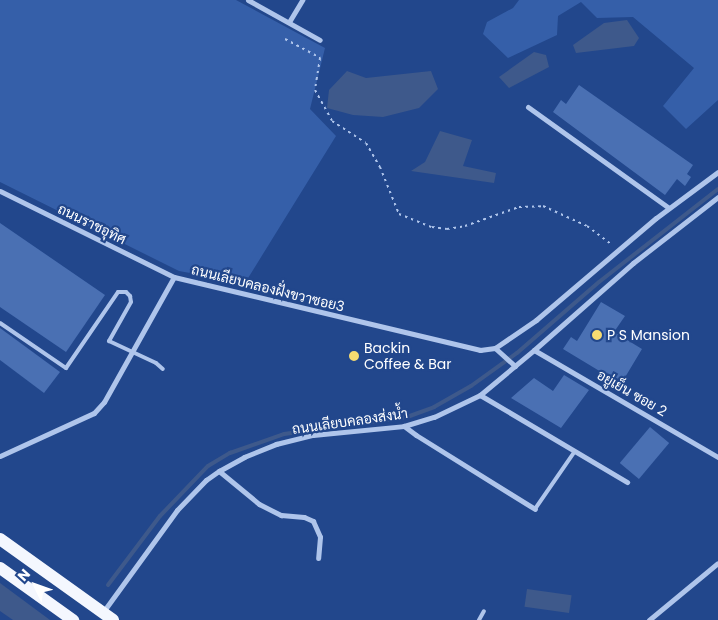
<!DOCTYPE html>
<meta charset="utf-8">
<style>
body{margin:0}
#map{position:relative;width:718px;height:620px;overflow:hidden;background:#22478c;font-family:Poppins,Sarabun,sans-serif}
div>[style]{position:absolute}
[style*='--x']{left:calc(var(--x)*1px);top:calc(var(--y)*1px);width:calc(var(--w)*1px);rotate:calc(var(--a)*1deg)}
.green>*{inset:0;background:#355fa9}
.water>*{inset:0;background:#3e598b;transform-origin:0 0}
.stream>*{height:4px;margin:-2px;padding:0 2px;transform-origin:2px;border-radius:2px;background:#3e598b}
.building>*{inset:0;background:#4a70b3;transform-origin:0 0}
.path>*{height:2px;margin-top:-1px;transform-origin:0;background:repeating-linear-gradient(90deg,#afc5eb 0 2.5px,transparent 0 6.5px)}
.lane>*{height:4px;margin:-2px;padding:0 2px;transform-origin:2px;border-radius:2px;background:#afc5eb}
.street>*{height:5px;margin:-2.5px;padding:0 2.5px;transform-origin:2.5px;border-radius:2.5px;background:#afc5eb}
.primary>*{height:12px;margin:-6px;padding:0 6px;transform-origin:6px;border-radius:6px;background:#f4f7fe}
.dots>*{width:14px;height:14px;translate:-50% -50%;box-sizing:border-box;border:2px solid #22478c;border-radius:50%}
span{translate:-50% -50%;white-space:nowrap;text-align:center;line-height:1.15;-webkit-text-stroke:4.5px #22478c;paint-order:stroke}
.street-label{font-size:14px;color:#fff}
.poi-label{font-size:14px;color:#fff}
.left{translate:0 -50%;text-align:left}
.north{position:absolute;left:10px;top:560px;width:50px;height:50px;-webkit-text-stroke:4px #22478c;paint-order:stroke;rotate:312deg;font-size:14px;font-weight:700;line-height:20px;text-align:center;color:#fff}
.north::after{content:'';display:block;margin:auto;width:18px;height:22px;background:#fff;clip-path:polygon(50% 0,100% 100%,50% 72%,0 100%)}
</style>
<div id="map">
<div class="green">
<div style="clip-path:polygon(0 0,236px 0,325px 48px,310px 109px,336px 136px,245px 283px,179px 271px,0 182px)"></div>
<div style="clip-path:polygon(519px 0,718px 0,718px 100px,686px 129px,663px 106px,694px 68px,633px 17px,597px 18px,581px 2px,558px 16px,557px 35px,508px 58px,483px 34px,487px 22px,513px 8px)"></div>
</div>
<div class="water">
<div style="clip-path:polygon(627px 20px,639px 38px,634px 46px,576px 53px,573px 45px,604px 23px)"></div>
<div style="clip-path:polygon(534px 52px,546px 55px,549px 67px,509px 88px,499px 77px)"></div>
<div style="clip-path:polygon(347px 71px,366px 78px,431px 71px,438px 89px,419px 108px,383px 117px,353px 115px,327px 108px,329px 90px)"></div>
<div style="clip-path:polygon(440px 131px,472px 140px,463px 166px,496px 173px,494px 183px,411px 171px,425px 162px)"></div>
<div style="clip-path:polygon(0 583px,50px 620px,13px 620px,0 611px)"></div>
<div style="left:527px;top:589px;width:45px;height:18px;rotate:8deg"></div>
</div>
<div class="stream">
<div style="--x:108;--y:585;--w:86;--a:-53"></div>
<div style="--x:160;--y:516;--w:69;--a:-46.2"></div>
<div style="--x:208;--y:466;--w:26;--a:-31"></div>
<div style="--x:230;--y:453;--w:57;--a:-19.4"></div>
<div style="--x:284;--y:434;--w:124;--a:-7.9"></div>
<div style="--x:407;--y:417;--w:29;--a:-20"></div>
<div style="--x:434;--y:407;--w:43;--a:-29.6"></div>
<div style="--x:471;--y:386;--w:57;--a:-35.7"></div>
<div style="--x:517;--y:353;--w:108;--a:-40.9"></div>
<div style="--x:599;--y:282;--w:151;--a:-38"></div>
</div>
<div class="building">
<div style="clip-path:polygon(579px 85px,693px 165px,687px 174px,691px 177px,685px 186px,677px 179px,665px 195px,553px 112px,561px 100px,566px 104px)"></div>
<div style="clip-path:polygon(0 223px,105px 295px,66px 352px,0 307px)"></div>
<div style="clip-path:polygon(601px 302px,625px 316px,614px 332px,642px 349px,621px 384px,563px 349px,571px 337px,577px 341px)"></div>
<div style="clip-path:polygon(0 328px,60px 372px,44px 393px,0 360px)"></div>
<div style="clip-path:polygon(564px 375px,589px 390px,561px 428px,511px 398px,534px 378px,553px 391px)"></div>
<div style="left:650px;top:427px;width:25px;height:47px;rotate:40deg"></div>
</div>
<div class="path">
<div style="--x:285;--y:39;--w:40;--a:28"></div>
<div style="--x:320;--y:58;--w:32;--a:99"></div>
<div style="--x:315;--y:90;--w:35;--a:61"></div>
<div style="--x:332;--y:121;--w:40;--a:32.9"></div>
<div style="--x:366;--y:143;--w:28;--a:60"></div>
<div style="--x:380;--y:167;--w:51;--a:68"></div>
<div style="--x:399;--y:214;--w:35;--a:22"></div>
<div style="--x:432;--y:227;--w:15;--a:8"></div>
<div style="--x:447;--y:229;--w:18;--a:-9"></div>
<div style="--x:465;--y:226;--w:57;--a:-19.4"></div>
<div style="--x:519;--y:207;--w:24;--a:-2"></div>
<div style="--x:543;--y:206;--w:48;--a:24.4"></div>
<div style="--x:587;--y:226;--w:30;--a:37"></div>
</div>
<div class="lane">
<div style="--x:0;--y:323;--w:80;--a:34.3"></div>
<div style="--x:66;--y:368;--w:92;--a:-55.6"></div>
<div style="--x:118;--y:292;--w:8;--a:0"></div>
<div style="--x:126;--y:292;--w:6;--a:45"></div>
<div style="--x:130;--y:296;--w:6;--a:81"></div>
<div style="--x:131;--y:302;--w:45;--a:119.4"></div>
<div style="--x:109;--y:341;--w:52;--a:25.1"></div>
<div style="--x:156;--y:363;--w:9;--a:41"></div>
<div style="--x:535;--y:509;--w:70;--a:-55.4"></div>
<div style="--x:479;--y:620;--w:10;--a:-61"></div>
</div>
<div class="street">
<div style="--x:248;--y:0;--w:82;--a:29.1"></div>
<div style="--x:289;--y:22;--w:26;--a:-59"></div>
<div style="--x:528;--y:107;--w:173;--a:35.6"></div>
<div style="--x:0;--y:191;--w:194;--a:26.3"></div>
<div style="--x:174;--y:277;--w:315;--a:13.4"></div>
<div style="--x:480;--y:350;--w:15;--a:-8"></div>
<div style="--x:495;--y:348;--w:50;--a:-34.3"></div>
<div style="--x:536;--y:320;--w:157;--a:-40.4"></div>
<div style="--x:656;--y:218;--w:77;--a:-36.6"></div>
<div style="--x:495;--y:348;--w:27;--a:42"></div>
<div style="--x:534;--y:350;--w:213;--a:30.2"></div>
<div style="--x:480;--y:395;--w:171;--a:30.6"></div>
<div style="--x:404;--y:426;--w:15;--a:37"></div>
<div style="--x:416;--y:435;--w:140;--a:31.9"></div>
<div style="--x:0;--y:456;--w:103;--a:-24.6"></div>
<div style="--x:94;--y:413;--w:15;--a:-48"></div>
<div style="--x:104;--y:402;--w:143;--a:-60.8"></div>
<div style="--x:219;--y:471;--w:52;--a:39.5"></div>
<div style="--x:259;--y:504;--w:25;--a:27"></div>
<div style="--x:281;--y:515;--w:23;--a:5"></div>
<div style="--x:304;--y:517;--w:10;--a:24"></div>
<div style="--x:313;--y:521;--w:17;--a:66"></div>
<div style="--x:320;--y:537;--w:21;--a:95"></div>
<div style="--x:103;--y:612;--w:126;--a:-54"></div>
<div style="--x:177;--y:510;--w:42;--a:-46"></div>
<div style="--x:206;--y:480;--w:16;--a:-35"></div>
<div style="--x:219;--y:471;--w:29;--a:-29"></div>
<div style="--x:244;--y:457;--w:35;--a:-22"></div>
<div style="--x:276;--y:444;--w:38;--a:-14"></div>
<div style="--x:313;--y:435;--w:91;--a:-5.6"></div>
<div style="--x:404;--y:426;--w:31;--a:-17"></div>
<div style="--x:434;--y:417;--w:51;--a:-25.6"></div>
<div style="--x:480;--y:395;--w:70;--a:-39.8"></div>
<div style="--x:534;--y:350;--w:132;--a:-41.3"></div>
<div style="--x:633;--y:263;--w:108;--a:-37.8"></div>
<div style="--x:649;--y:620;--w:89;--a:-39.6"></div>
</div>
<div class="primary">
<div style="--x:0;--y:539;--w:139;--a:35.6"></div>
<div style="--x:0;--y:568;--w:90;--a:35.5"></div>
</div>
<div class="dots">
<div style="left:597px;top:335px;background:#f7dc71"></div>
<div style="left:354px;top:356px;background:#f7dc71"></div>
</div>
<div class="street-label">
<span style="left:92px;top:224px;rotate:26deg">ถนนราชอุทิศ</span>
<span style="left:268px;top:288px;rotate:14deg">ถนนเลียบคลองฝั่งขวาซอย3</span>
<span style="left:632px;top:393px;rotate:30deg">อยู่เย็น ซอย 2</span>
<span style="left:350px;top:421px;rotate:-8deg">ถนนเลียบคลองส่งน้ำ</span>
</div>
<div class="poi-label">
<span class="left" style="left:607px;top:335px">P S Mansion</span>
<span class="left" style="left:364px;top:356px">Backin<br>Coffee &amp; Bar</span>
</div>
<div class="north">N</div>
</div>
